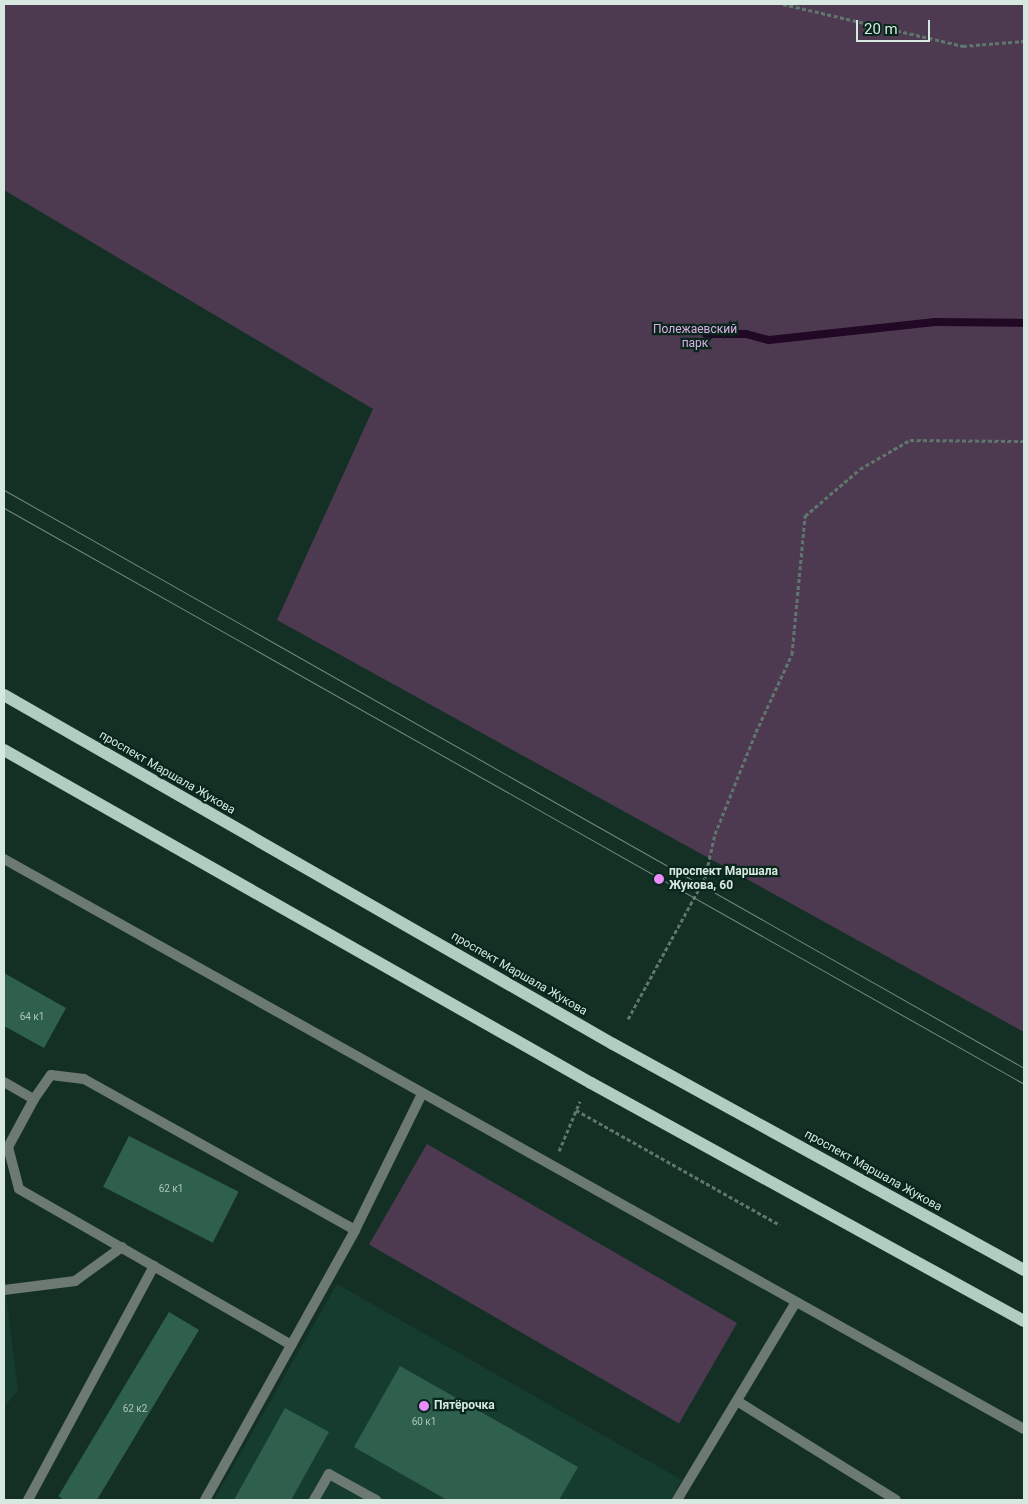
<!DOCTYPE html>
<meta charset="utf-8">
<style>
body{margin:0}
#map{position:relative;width:1028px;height:1504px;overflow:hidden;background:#143025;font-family:Roboto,sans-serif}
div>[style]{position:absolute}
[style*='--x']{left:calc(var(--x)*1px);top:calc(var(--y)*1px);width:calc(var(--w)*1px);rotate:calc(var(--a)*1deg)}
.built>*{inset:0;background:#163c2f}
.green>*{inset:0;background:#4d3a51;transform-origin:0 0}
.stream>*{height:8px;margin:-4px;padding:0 4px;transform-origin:4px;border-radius:4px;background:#210925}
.building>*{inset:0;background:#2f604e;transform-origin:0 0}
.path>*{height:3px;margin-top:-1.5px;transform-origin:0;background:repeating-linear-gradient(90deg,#5e766c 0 4px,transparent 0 6.5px)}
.service>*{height:10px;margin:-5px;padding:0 5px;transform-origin:5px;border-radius:5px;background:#6d7a74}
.minor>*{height:10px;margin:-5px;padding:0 5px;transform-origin:5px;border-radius:5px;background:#6d7a74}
.primary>*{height:12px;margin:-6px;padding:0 6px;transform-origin:6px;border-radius:6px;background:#b1ccc0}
.tram>*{height:1px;margin:-0.5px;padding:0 0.5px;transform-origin:0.5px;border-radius:0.5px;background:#738a80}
.dots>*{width:14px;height:14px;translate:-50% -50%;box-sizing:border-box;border:2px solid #09261c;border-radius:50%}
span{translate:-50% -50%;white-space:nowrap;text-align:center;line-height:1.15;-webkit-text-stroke:4.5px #09261c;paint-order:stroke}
.number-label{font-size:10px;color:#adc6bc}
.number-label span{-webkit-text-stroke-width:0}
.park-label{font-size:12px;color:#deafe7}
.street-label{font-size:12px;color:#d7e8e0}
.poi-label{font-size:12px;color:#d7e8e0;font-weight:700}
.left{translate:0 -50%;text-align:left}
.frame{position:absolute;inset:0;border:5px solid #d7e8e0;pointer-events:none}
.scale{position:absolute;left:856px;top:20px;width:74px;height:22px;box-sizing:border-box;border:2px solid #d7e8e0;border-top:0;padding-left:6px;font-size:15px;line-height:18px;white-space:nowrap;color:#d7e8e0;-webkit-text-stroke:4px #09261c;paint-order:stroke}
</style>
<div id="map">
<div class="built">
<div style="clip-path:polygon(4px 1279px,18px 1391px,4px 1407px)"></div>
<div style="clip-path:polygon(337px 1284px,682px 1480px,671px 1500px,214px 1500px)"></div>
</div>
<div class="green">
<div style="clip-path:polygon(4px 4px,1024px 4px,1024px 1032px,277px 620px,373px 409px,4px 190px)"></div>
<div style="left:427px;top:1144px;width:358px;height:116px;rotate:30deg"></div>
</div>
<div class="stream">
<div style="--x:706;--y:334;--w:40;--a:0"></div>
<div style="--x:746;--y:334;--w:24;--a:15"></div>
<div style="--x:769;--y:340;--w:167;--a:-6.2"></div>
<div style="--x:935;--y:322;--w:89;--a:0.6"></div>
</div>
<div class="building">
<div style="clip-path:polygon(4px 973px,66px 1008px,44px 1048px,4px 1026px)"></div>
<div style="left:129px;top:1136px;width:123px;height:57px;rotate:27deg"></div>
<div style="left:169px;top:1312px;width:35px;height:215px;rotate:31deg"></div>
<div style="clip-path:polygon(400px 1366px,578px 1467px,559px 1500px,447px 1500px,354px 1447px)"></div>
<div style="clip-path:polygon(285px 1408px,329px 1432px,291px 1500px,234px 1500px)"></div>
</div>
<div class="path">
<div style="--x:783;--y:4;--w:185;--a:13.1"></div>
<div style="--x:963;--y:46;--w:61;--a:-4.7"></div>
<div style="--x:628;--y:1019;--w:161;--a:-61.4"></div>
<div style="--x:705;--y:878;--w:45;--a:-77.2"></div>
<div style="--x:715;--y:834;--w:110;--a:-68.1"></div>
<div style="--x:756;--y:732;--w:86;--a:-65.2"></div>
<div style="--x:792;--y:654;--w:139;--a:-84.6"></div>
<div style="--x:805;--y:516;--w:72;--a:-40.5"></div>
<div style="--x:860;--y:469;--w:58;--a:-30.1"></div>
<div style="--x:910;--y:440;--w:114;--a:0.5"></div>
<div style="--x:576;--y:1110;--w:234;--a:29.4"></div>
<div style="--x:559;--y:1151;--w:54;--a:-67.2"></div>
</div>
<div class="service">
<div style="--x:4;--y:1082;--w:34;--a:30"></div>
<div style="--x:34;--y:1099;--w:29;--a:-55"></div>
<div style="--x:51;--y:1075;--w:33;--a:7"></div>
<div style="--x:84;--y:1079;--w:310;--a:29.1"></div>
<div style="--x:355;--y:1230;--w:152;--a:-63.8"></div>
<div style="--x:34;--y:1099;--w:55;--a:118.4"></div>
<div style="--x:8;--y:1147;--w:43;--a:75.3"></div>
<div style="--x:19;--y:1189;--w:314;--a:29.8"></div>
<div style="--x:4;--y:1290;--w:72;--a:-7.2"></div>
<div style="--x:75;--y:1281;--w:58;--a:-35.9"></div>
<div style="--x:737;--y:1401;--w:187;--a:31.9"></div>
<div style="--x:28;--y:1500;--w:266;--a:-61.7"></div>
<div style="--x:205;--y:1500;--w:309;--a:-60.9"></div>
<div style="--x:314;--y:1500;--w:30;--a:-60"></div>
<div style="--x:329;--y:1474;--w:54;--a:29"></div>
<div style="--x:677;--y:1500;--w:231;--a:-59"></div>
</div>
<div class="minor">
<div style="--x:4;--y:859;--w:1168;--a:29.2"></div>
</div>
<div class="primary">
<div style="--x:4;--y:695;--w:702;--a:29.82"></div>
<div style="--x:613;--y:1044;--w:469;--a:28.8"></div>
<div style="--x:4;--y:750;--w:675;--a:29.57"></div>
<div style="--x:591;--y:1083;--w:494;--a:28.8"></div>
</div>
<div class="tram">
<div style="--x:4;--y:490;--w:1172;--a:29.54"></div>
<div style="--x:4;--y:508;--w:1171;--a:29.45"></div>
</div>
<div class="dots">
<div style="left:659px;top:879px;background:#ea8dfd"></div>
<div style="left:424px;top:1406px;background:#ea8dfd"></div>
</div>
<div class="number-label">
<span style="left:32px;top:1017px">64 к1</span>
<span style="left:171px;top:1189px">62 к1</span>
<span style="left:135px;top:1409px">62 к2</span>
<span style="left:424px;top:1422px">60 к1</span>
</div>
<div class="park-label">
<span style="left:695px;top:337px">Полежаевский<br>парк</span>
</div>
<div class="street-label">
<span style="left:167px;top:773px;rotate:30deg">проспект Маршала Жукова</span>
<span style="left:519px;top:974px;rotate:30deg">проспект Маршала Жукова</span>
<span style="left:873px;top:1171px;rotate:29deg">проспект Маршала Жукова</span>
</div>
<div class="poi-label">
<span class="left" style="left:669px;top:879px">проспект Маршала<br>Жукова, 60</span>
<span class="left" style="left:434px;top:1406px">Пятёрочка</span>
</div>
<div class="frame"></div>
<div class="scale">20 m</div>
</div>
